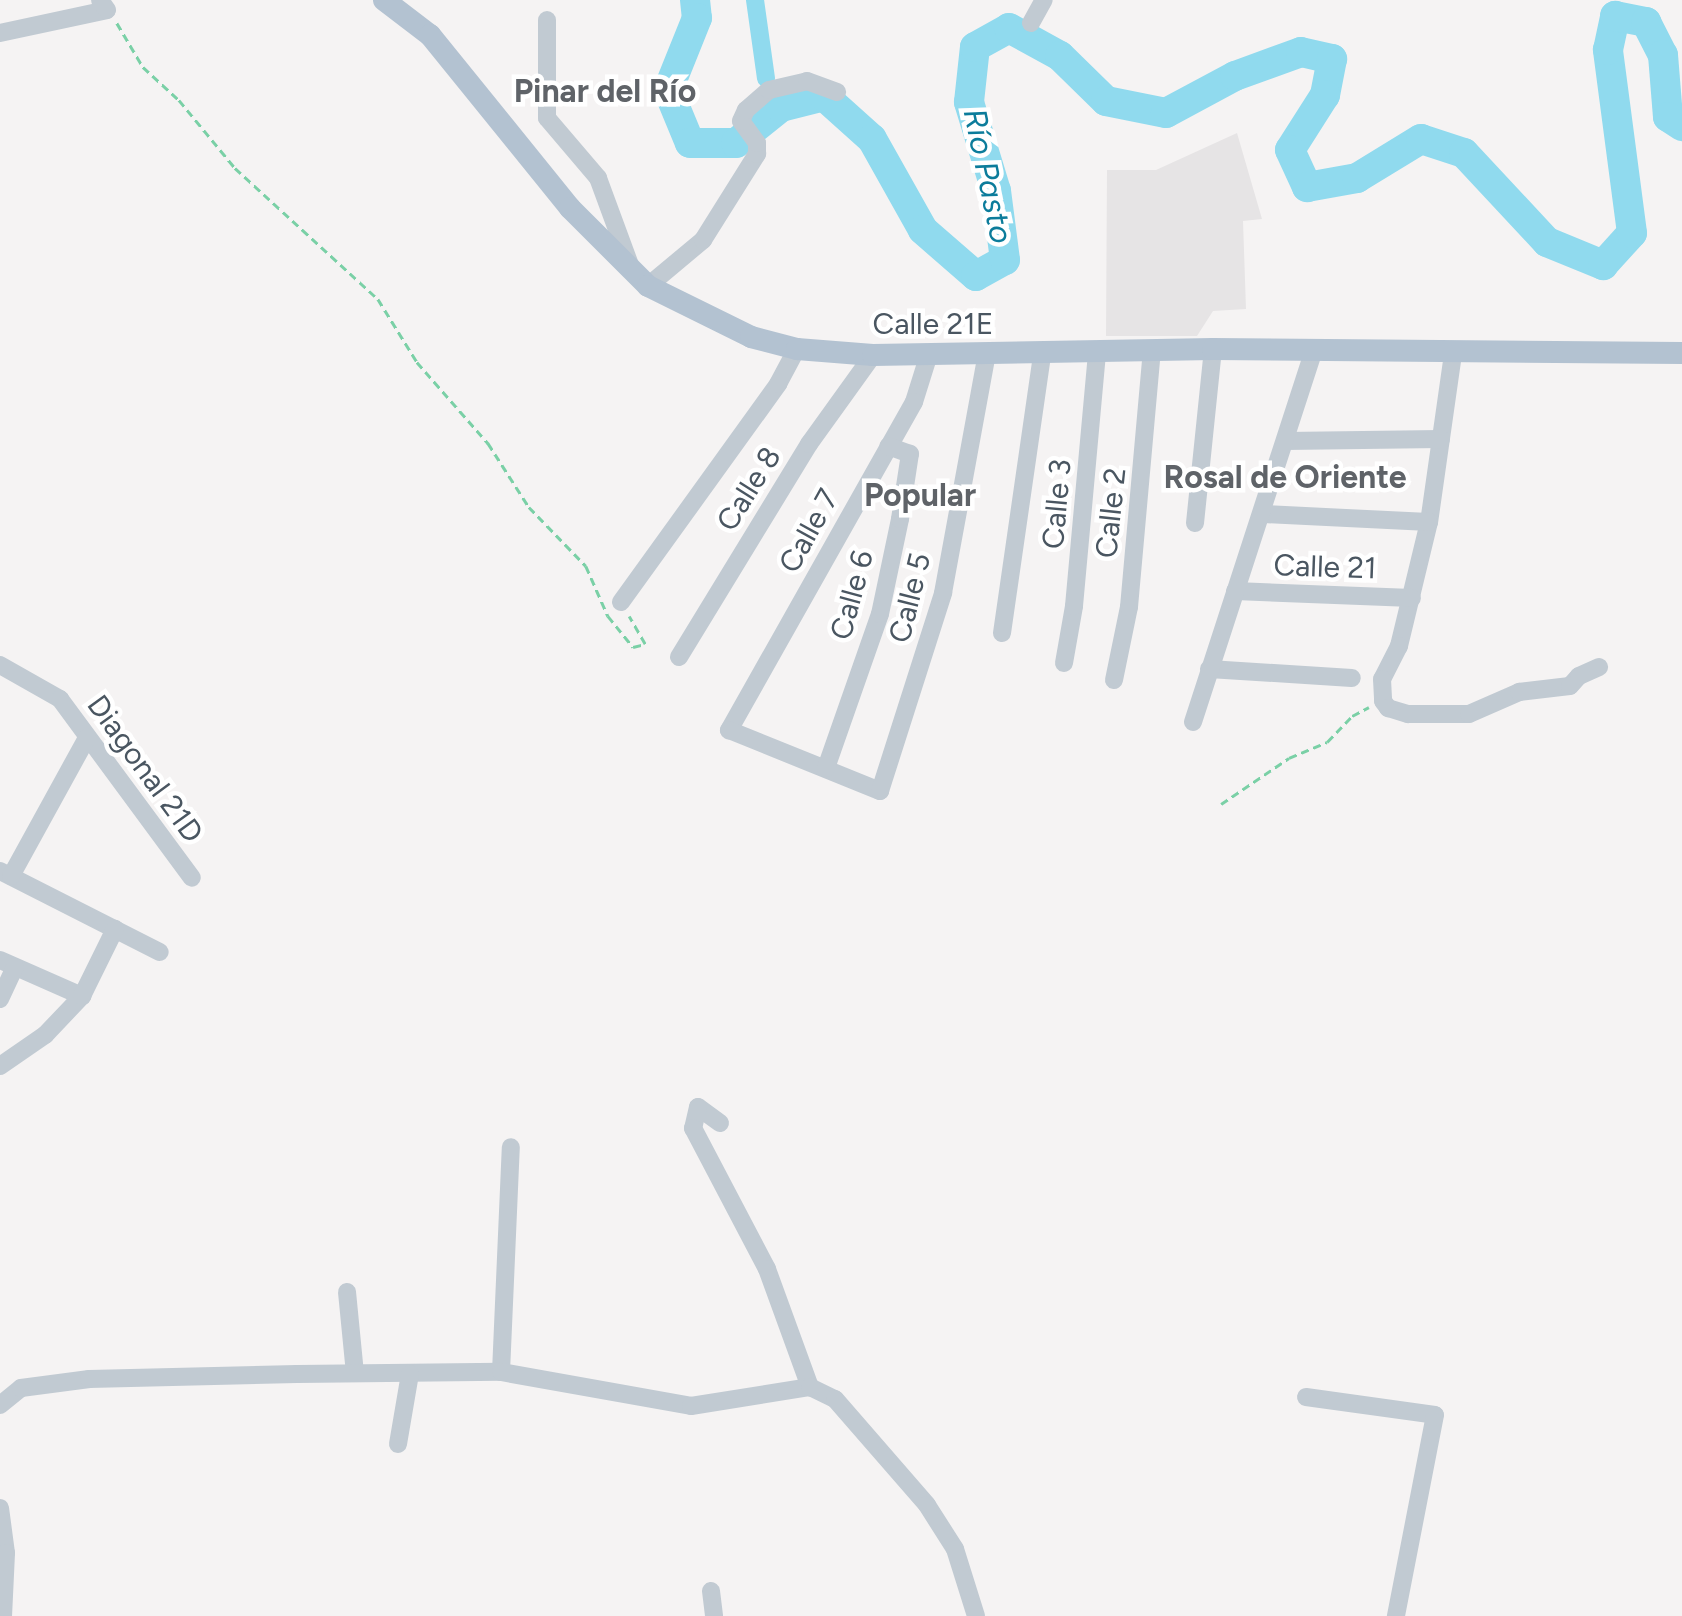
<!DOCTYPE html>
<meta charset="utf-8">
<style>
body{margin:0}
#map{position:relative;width:1682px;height:1616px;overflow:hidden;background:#f5f3f3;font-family:Figtree,sans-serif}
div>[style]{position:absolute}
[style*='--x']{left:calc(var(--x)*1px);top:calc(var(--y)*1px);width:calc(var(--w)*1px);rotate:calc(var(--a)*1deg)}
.education>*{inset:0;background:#e6e4e5}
.canal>*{height:18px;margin:-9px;padding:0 9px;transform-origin:9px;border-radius:9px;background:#90daee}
.river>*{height:30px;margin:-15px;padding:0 15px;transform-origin:15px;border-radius:15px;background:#90daee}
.path>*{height:2.5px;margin-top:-1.25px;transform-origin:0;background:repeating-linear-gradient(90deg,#7ad0a6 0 8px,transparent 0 13px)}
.minor>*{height:18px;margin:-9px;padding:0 9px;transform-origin:9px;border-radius:9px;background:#c1cad2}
.major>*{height:22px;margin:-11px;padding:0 11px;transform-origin:11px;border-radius:11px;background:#b3c2d1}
span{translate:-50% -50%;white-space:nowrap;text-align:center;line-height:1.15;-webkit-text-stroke:9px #fff;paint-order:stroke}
.street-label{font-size:30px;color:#4a5661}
.neighbourhood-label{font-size:32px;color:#5f6368;font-weight:700}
.water-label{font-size:32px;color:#0c7c9b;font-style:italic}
</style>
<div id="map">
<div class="education">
<div style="clip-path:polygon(1237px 133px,1262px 219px,1243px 221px,1246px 309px,1213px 311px,1197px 336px,1106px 336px,1107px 170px,1156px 170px)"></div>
</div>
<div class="canal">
<div style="--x:755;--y:0;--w:79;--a:82"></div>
<div style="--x:772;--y:95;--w:15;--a:53"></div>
</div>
<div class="river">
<div style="--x:695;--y:0;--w:18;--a:84"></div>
<div style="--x:697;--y:18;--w:78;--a:111.9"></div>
<div style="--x:668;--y:90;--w:57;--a:67.5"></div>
<div style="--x:690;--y:143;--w:46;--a:0"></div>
<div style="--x:736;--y:143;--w:58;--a:-38.7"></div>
<div style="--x:781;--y:107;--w:44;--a:-14.3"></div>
<div style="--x:824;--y:96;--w:64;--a:41.9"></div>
<div style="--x:872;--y:139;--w:104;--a:60.7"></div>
<div style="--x:923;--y:230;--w:70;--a:41"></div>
<div style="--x:976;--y:276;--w:33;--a:-29"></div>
<div style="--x:1005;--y:260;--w:70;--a:-97.4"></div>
<div style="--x:996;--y:191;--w:93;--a:-106.9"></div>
<div style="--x:969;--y:102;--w:55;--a:-83.8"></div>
<div style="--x:975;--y:47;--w:39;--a:-29"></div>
<div style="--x:1009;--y:28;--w:58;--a:28.8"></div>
<div style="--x:1060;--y:56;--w:64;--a:44.4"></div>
<div style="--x:1106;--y:101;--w:61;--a:11.3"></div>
<div style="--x:1166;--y:113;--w:78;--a:-28.2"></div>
<div style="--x:1235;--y:76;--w:70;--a:-20"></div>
<div style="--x:1301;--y:52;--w:32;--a:13"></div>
<div style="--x:1332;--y:59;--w:37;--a:101"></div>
<div style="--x:1325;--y:95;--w:65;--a:122.5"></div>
<div style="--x:1290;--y:150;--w:41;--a:65.3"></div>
<div style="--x:1307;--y:187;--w:51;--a:-10.2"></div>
<div style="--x:1357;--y:178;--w:75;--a:-31.4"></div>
<div style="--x:1421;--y:139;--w:45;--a:18"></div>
<div style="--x:1464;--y:153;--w:122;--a:47"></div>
<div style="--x:1547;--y:242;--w:61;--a:22.3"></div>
<div style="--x:1603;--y:265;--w:43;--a:-47.8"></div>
<div style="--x:1632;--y:233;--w:185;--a:-97.5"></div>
<div style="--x:1608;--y:50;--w:35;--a:-78"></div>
<div style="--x:1615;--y:16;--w:32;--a:11"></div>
<div style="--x:1646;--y:22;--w:37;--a:63"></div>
<div style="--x:1663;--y:55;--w:62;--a:85.4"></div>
<div style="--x:1668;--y:117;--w:17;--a:33"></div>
</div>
<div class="path">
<div style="--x:117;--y:23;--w:51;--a:59.4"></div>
<div style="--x:143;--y:67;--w:49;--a:42.5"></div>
<div style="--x:179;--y:100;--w:88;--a:50.5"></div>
<div style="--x:235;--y:168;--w:194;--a:42.5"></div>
<div style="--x:378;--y:299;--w:74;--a:58.2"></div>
<div style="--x:417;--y:362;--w:108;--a:48.8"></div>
<div style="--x:488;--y:443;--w:76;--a:57.4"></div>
<div style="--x:529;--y:507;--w:82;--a:46"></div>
<div style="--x:586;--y:566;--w:55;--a:66.3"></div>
<div style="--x:608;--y:616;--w:40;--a:51"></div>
<div style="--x:633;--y:647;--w:12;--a:-14"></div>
<div style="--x:645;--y:644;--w:32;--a:-120"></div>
<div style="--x:1221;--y:804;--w:82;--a:-34.1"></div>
<div style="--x:1289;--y:758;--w:41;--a:-22.8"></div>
<div style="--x:1327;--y:742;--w:36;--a:-46"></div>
<div style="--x:1352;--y:716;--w:19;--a:-28"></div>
</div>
<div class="minor">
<div style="--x:547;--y:20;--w:98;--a:90"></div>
<div style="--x:547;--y:118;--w:79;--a:49.6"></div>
<div style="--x:598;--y:178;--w:93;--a:69.8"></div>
<div style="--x:1031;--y:23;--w:26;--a:-61"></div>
<div style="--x:0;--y:33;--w:109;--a:-12.1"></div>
<div style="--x:107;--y:10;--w:12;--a:-125"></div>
<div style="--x:648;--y:286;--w:72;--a:-39.9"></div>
<div style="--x:703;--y:240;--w:102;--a:-57.9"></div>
<div style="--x:757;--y:154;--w:11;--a:-90"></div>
<div style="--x:757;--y:143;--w:27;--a:-126"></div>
<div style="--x:741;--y:121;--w:12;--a:-66"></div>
<div style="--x:746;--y:110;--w:30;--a:-41"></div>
<div style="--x:769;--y:90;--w:39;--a:-13"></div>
<div style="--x:807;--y:81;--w:32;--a:20"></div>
<div style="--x:929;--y:354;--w:50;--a:107.4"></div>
<div style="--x:914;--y:402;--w:377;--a:119.4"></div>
<div style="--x:729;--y:730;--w:163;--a:22"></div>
<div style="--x:880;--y:791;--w:208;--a:-72.3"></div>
<div style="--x:943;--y:593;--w:243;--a:-79.6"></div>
<div style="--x:1453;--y:354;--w:170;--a:98.1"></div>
<div style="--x:1429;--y:522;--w:128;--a:103.6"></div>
<div style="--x:1399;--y:646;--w:37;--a:117"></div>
<div style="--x:1382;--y:679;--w:22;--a:87"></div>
<div style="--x:1383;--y:701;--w:9;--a:54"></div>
<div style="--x:1388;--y:708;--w:21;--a:17"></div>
<div style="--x:1408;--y:714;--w:61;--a:0"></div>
<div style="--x:1469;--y:714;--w:55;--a:-23.7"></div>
<div style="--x:1519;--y:692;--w:51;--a:-6.7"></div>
<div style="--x:1570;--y:686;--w:13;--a:-48"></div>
<div style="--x:1579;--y:676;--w:22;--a:-24"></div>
<div style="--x:1285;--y:441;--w:156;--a:-0.7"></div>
<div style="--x:1264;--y:514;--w:165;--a:2.8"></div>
<div style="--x:1195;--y:523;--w:175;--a:-84.1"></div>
<div style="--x:1235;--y:591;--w:177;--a:2.3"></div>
<div style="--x:621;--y:602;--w:269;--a:-54.2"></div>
<div style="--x:778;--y:384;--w:40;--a:-62"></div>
<div style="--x:1002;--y:633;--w:282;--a:-81.8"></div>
<div style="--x:679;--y:657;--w:250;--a:-58.6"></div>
<div style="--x:809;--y:444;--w:110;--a:-54.3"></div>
<div style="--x:1064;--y:663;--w:58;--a:-80"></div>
<div style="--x:1074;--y:606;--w:256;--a:-84.8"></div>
<div style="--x:0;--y:665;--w:69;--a:29.5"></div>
<div style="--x:60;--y:699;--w:222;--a:53.6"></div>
<div style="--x:1209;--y:669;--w:143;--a:3.6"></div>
<div style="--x:1114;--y:680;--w:75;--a:-78.4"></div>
<div style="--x:1129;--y:607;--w:258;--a:-84.9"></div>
<div style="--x:1193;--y:722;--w:388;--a:-72"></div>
<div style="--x:826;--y:768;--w:163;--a:-70.7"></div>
<div style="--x:880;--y:614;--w:97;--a:-78.1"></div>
<div style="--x:900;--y:519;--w:66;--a:-81.3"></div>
<div style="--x:910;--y:454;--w:23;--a:-160"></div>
<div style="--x:0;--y:871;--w:179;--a:26.9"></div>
<div style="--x:11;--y:876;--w:158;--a:-61.2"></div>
<div style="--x:0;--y:960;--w:90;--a:23.7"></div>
<div style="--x:0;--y:999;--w:35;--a:-65"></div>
<div style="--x:0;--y:1066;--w:55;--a:-34.6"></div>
<div style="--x:45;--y:1035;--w:54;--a:-46.5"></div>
<div style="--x:82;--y:996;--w:75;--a:-63.8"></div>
<div style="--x:720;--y:1123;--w:27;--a:-144"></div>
<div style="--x:698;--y:1107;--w:22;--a:103"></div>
<div style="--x:693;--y:1128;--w:159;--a:62.3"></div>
<div style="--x:767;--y:1269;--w:126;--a:70"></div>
<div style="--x:347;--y:1292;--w:81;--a:84.4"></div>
<div style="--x:501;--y:1372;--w:225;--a:-87.5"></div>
<div style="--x:1306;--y:1397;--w:130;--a:7.9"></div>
<div style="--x:1435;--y:1415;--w:205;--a:101"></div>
<div style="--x:0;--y:1405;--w:27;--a:-39"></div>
<div style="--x:21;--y:1388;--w:69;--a:-7.5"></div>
<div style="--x:89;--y:1379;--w:208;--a:-1.4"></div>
<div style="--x:297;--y:1374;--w:204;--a:-0.6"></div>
<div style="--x:501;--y:1372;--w:193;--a:10.1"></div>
<div style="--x:691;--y:1406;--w:121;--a:-9.1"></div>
<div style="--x:810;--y:1387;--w:28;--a:26"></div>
<div style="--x:835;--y:1399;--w:140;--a:49"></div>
<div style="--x:927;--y:1505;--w:52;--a:57.5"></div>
<div style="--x:955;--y:1549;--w:70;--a:72.6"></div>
<div style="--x:398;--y:1444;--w:71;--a:-80.3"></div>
<div style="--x:0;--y:1508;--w:45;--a:82.4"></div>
<div style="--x:6;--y:1553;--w:63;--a:92.7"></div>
<div style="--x:711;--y:1591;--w:25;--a:83"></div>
</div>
<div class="major">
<div style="--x:384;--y:0;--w:58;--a:37.3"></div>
<div style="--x:430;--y:35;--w:223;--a:51"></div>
<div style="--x:570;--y:208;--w:110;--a:45"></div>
<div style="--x:648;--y:286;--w:115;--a:26.3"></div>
<div style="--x:751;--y:337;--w:48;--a:14.6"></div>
<div style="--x:797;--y:349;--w:76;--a:4.5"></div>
<div style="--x:873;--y:355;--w:340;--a:-1"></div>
<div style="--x:1213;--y:349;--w:469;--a:0.5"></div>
</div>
<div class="street-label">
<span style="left:933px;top:324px">Calle 21E</span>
<span style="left:749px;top:489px;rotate:-58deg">Calle 8</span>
<span style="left:1057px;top:504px;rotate:-85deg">Calle 3</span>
<span style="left:1111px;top:513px;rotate:-84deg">Calle 2</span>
<span style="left:809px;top:531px;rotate:-61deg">Calle 7</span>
<span style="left:1325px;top:567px;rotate:2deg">Calle 21</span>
<span style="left:852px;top:595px;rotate:-75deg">Calle 6</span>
<span style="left:910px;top:598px;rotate:-76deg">Calle 5</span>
<span style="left:145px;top:769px;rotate:54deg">Diagonal 21D</span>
</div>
<div class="neighbourhood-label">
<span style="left:605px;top:91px">Pinar del Río</span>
<span style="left:1285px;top:477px">Rosal de Oriente</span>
<span style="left:920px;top:495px">Popular</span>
</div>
<div class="water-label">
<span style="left:988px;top:176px;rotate:78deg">Río Pasto</span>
</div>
</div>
